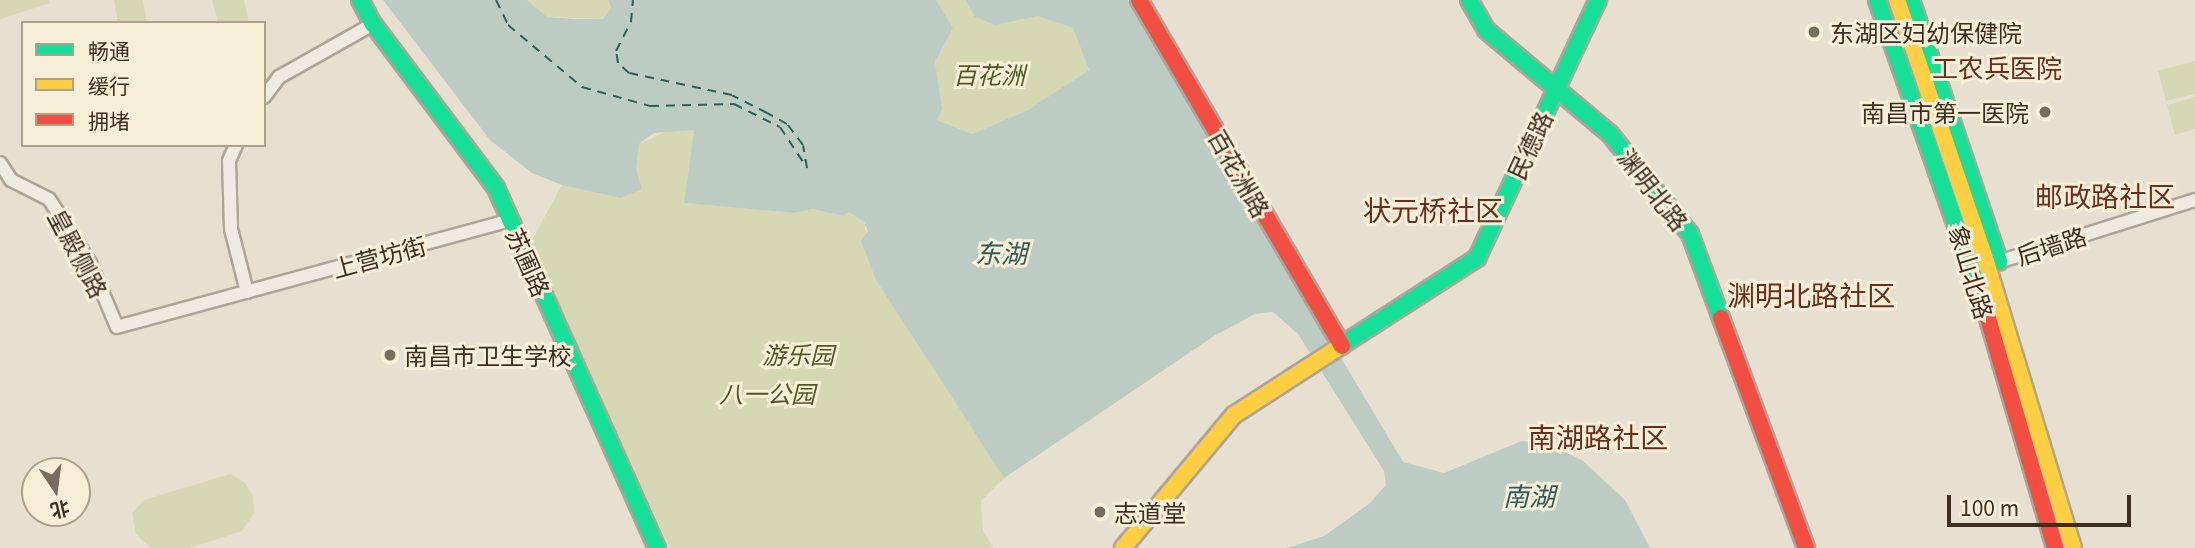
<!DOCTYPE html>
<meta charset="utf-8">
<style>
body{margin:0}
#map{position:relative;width:2195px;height:548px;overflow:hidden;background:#e7e0d1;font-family:Georgia,"Noto Sans SC",serif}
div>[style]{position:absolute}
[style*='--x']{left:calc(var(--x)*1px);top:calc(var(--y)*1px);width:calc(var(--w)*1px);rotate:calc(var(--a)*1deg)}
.green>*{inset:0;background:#d6d7b3}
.water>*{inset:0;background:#bcccc2}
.ferry>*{height:2px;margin-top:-1px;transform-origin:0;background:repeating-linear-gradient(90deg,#2f5d5a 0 9px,transparent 0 16px)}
.roads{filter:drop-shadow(2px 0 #ada599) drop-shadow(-2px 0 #ada599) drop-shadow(0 2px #ada599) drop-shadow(0 -2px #ada599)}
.street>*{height:12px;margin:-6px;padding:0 6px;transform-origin:6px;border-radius:6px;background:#efebe3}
.fast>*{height:16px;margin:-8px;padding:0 8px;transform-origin:8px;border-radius:8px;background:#16e098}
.slow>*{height:16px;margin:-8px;padding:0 8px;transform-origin:8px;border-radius:8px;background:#ffcf43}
.jam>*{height:16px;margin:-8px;padding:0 8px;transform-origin:8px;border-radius:8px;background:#f24e42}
.dots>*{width:19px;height:19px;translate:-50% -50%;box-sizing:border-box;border:4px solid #f7eed8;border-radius:50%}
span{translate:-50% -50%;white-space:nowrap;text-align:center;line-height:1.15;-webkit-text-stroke:6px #f7eed8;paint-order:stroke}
.poi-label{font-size:24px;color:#3d2e20}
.left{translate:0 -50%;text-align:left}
.right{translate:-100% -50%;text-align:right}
.park-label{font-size:24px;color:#4d5a26;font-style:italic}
.street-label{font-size:24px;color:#3d2e20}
.neighbourhood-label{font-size:26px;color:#6b2e1e}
.water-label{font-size:26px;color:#2f5d5a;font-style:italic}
.quarter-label{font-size:28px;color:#6b2e1e}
.legend{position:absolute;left:21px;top:21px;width:245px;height:126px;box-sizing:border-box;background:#f7eed8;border:2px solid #ada18e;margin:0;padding:9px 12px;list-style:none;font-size:21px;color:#3d2e20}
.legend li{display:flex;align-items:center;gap:14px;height:35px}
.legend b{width:35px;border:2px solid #ada18e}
.north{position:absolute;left:21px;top:457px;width:70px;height:70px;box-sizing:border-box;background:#f7eed8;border:2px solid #ada18e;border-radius:50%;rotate:167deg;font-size:19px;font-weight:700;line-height:28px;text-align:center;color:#3d2e20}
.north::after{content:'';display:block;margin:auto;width:24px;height:32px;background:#786c5e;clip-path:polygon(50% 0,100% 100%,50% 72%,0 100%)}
.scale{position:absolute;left:1947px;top:495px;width:184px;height:32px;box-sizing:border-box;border:4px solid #3d2e20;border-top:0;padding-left:9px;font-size:21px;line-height:24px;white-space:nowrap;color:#3d2e20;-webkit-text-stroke:5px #f7eed8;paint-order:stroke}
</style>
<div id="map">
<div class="green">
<div style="clip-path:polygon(0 0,49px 0,50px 3px,0 19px)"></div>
<div style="clip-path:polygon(114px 0,143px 0,147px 23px,118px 23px)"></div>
<div style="clip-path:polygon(212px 0,244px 0,249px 23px,218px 23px)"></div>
<div style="clip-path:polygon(527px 0,608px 0,611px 8px,603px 19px,547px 17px)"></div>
<div style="clip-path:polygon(936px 0,965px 0,975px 17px,995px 25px,1038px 16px,1073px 28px,1089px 70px,1028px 110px,972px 134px,937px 120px,935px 62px,953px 28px)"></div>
<div style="clip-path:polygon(2195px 61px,2195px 94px,2166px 101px,2158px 71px)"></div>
<div style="clip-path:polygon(2195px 97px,2195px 129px,2175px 135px,2167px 105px)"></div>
<div style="clip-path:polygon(672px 129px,694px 130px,684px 203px,794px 213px,813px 209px,843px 216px,849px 212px,864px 222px,876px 280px,1004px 478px,981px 501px,983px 530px,993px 548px,670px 548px,528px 247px,562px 185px,620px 198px,636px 170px,639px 144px)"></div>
<div style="clip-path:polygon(230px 474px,244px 482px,253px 496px,254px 513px,242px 531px,190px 548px,150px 548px,136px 534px,132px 513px,144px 500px)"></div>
</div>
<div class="water">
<div style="clip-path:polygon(383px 0,527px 0,547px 17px,576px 19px,603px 19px,611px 8px,608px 0,936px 0,953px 28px,935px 62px,942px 109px,937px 120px,972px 134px,1028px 110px,1089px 70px,1073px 28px,1038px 16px,995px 25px,975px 17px,965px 0,1128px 0,1403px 462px,1444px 473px,1522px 441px,1551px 445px,1583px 461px,1625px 500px,1650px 548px,1287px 548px,1324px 536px,1369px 504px,1386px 485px,1384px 471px,1298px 334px,1273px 312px,1255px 314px,1214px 336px,1004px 478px,876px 280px,861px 241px,868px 231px,864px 222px,849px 212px,843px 216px,813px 209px,794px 213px,684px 203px,694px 130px,654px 133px,639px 144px,636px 170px,642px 189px,620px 198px,562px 185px,532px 173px,490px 140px)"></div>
</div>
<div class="ferry">
<div style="--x:496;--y:0;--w:28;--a:64"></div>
<div style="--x:508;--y:25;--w:97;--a:40"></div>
<div style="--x:582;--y:87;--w:71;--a:15.6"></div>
<div style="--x:650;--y:106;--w:84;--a:-1.4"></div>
<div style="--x:734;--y:104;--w:51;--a:26.6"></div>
<div style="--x:780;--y:127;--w:49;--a:56.6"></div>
<div style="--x:807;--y:168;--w:23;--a:-100"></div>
<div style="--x:803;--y:145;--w:26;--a:-127"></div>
<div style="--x:787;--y:124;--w:23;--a:-151"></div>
<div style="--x:767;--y:113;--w:39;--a:-153"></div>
<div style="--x:732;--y:95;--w:105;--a:-167.9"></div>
<div style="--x:629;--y:73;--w:15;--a:-138"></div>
<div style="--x:618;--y:63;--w:12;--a:-99"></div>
<div style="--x:616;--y:51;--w:33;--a:-63"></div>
<div style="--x:631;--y:22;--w:22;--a:-85"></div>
</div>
<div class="roads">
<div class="street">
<div style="--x:264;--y:97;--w:25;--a:-53"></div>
<div style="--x:279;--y:77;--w:108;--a:-29.4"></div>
<div style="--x:236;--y:145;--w:17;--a:114"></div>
<div style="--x:229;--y:161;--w:68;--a:88.3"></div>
<div style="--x:231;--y:229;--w:65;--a:75.7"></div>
<div style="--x:0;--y:163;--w:20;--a:57"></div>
<div style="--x:11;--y:180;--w:42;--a:26.6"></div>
<div style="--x:49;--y:199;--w:76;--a:57.4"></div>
<div style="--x:90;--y:263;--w:69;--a:67.1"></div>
<div style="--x:117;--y:327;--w:408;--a:-15.2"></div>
<div style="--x:1992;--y:264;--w:213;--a:-17.5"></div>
</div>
<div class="fast">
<div style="--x:360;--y:0;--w:27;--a:62"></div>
<div style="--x:373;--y:24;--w:205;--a:53.1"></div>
<div style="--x:496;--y:188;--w:394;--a:65.9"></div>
<div style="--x:1469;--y:0;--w:34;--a:60"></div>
<div style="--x:1486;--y:30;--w:162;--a:40"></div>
<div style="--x:1610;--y:134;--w:128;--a:51.3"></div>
<div style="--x:1690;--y:234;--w:90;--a:69.7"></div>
<div style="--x:1877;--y:0;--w:323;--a:70.7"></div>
<div style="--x:1911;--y:0;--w:276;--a:71.4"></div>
<div style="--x:1339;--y:347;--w:164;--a:-32.8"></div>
<div style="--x:1477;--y:258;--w:285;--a:-64.9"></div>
</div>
<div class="slow">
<div style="--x:1897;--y:0;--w:280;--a:71.2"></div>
<div style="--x:1987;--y:265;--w:296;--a:73.1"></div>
<div style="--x:1123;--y:548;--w:173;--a:-50.2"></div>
<div style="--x:1234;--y:415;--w:125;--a:-32.9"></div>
</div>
<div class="jam">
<div style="--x:1139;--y:0;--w:401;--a:59.6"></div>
<div style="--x:1984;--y:305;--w:253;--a:73.7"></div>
<div style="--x:1721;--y:318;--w:245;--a:69.7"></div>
</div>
</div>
<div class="dots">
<div style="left:1814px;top:32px;background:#786c5e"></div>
<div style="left:2045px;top:112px;background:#786c5e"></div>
<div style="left:390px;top:355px;background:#786c5e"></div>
<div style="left:1100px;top:512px;background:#786c5e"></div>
</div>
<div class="poi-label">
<span class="left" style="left:1830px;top:32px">东湖区妇幼保健院</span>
<span class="right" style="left:2029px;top:112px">南昌市第一医院</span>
<span class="left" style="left:404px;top:355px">南昌市卫生学校</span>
<span class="left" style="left:1114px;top:512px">志道堂</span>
</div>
<div class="park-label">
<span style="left:989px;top:74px">百花洲</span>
<span style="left:798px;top:354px">游乐园</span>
<span style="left:767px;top:393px">八一公园</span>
</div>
<div class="street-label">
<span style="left:1529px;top:145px;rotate:-65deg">民德路</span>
<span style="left:1240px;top:173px;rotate:60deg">百花洲路</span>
<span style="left:1654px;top:189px;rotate:52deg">渊明北路</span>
<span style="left:2051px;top:245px;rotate:-18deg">后墙路</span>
<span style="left:79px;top:253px;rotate:62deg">皇殿侧路</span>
<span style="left:379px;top:256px;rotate:-15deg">上营坊街</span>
<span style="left:529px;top:262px;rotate:66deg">苏圃路</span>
<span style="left:1972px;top:272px;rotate:73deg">象山北路</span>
</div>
<div class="neighbourhood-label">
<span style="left:1997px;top:67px">工农兵医院</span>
</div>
<div class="water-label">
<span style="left:1001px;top:252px">东湖</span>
<span style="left:1529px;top:495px">南湖</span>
</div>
<div class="quarter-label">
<span style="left:2105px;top:195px">邮政路社区</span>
<span style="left:1433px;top:209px">状元桥社区</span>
<span style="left:1811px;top:294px">渊明北路社区</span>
<span style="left:1598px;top:436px">南湖路社区</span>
</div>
<ul class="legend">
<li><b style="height:9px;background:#16e098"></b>畅通</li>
<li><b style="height:9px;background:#ffcf43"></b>缓行</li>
<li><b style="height:9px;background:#f24e42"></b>拥堵</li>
</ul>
<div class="north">北</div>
<div class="scale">100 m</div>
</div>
